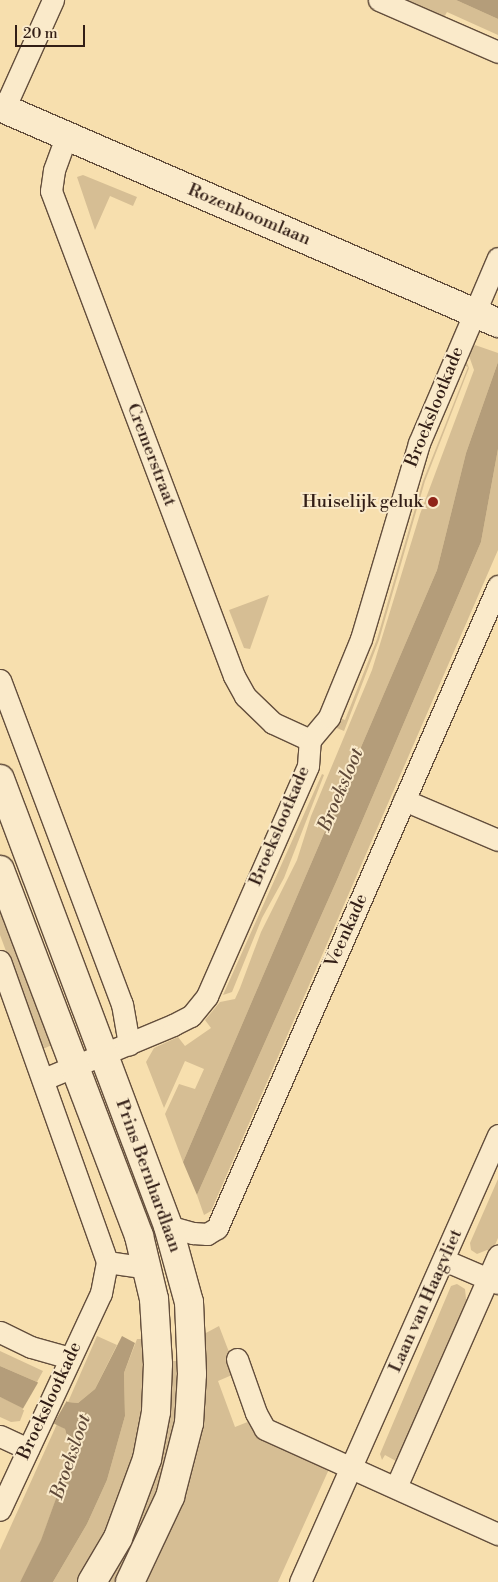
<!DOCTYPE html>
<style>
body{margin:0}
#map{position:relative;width:498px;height:1582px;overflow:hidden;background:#f7dfae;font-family:"Libre Bodoni",serif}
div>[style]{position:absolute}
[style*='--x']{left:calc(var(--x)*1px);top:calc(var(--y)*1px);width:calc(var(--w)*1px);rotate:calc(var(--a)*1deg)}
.green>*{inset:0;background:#d6be94}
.water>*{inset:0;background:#b49d7a}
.pier>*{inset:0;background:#f7dfae;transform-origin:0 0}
.roads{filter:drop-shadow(1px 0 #634e3c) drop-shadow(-1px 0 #634e3c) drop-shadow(0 1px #634e3c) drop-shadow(0 -1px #634e3c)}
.street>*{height:21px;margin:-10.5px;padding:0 10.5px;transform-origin:10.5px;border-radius:10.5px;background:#faeaca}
.secondary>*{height:28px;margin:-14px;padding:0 14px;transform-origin:14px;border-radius:14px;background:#faeaca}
.dots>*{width:14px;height:14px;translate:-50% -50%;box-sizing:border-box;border:2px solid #faeaca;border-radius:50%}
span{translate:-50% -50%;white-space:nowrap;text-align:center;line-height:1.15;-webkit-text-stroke:4px #faeaca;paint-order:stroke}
.street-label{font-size:18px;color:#321e16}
.poi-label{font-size:18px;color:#321e16}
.right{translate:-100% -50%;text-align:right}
.water-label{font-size:19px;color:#604a39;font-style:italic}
.scale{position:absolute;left:15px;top:25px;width:70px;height:22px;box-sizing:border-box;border:2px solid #321e16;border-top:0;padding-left:6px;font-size:15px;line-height:18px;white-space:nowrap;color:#321e16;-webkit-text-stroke:4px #faeaca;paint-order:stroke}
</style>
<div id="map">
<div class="green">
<div style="clip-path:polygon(400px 0,456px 0,498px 19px,498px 35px,447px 12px,442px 21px)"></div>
<div style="clip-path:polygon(83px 175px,137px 197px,133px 206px,110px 196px,95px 230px,77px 177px)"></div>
<div style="clip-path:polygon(475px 345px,498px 353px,498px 362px,466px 453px,437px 570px,183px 1162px,165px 1114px,179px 1084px,195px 1089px,204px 1069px,185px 1061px,164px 1108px,146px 1062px,154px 1048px,178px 1037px,185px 1046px,211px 1028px,205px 1020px,220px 1002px,235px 999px,240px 988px,261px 932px,297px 860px,311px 816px,372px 670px,420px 514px,474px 370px,468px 353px)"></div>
<div style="clip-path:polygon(465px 358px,469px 368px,425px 481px,379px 640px,344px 731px,332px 726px,337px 717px,345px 720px,377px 639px,423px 481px,468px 367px,459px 363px)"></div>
<div style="clip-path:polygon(498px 449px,498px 550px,211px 1211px,204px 1215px,197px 1195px,337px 880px,481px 542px)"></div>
<div style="clip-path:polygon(269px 595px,250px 649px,244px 648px,229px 610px)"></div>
<div style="clip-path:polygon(322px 774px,324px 775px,284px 878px,262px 918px,232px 992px,223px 995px)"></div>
<div style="clip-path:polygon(0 904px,54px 1044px,43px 1049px,0 935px)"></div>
<div style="clip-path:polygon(498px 1179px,498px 1238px,492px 1252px,487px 1250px,477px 1254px,471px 1250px,470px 1243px)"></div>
<div style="clip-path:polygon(457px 1284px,465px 1289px,466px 1299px,470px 1301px,401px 1459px,397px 1457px,396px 1461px,385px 1455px,382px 1460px,380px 1454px,451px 1286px)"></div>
<div style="clip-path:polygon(219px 1326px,229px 1352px,228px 1362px,232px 1375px,218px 1381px,235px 1427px,250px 1421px,330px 1467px,278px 1582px,144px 1582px,158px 1559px,197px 1448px,205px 1405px,204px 1334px)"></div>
<div style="clip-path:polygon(97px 1336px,117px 1345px,95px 1389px,78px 1403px,68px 1402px)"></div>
<div style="clip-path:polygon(137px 1339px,144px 1339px,145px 1354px,142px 1416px,125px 1485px,110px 1524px,80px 1582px,53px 1582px,87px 1524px,107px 1480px,125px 1416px,124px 1373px)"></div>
<div style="clip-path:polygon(0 1351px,43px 1371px,37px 1382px,0 1366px)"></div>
<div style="clip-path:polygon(171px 1361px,178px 1361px,175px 1415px,166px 1466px,132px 1551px,114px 1582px,109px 1582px,141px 1518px,155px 1479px,166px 1434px)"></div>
<div style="clip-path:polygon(0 1397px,25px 1408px,20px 1421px,11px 1422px,0 1417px)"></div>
<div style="clip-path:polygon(57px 1424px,65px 1429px,72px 1454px,41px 1541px,20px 1582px,0 1582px,0 1550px)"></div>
</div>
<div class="water">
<div style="clip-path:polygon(456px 0,498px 0,498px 19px)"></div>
<div style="clip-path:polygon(498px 362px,498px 449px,481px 542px,337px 880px,197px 1195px,183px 1162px,437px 570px,466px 453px)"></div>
<div style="clip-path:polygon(122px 1336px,135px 1343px,124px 1373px,125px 1416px,107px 1480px,87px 1524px,53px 1582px,20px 1582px,41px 1540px,72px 1454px,65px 1429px,0 1397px,0 1366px,37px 1382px,68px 1402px,78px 1403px,95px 1389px)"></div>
</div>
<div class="pier">
<div style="left:39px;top:1381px;width:34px;height:33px;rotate:30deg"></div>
</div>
<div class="roads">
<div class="street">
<div style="--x:379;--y:0;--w:130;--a:23.6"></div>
<div style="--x:4;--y:109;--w:120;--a:-65.8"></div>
<div style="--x:66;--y:137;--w:35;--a:110"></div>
<div style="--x:54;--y:170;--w:21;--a:98"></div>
<div style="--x:51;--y:191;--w:518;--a:69.33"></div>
<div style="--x:234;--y:676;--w:23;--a:61"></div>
<div style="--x:245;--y:696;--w:39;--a:44"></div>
<div style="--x:273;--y:723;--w:41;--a:24.7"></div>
<div style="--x:0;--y:680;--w:346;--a:69.4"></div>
<div style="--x:122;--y:1004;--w:41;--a:80.1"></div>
<div style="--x:404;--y:800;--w:102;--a:23.1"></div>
<div style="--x:0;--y:961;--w:319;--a:70.4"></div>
<div style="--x:107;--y:1262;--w:32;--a:101"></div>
<div style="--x:101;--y:1293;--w:239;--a:115"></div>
<div style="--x:44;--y:1079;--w:140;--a:-22.7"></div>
<div style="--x:173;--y:1025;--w:20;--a:-27"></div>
<div style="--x:191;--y:1016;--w:26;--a:-51"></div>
<div style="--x:207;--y:996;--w:251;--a:-66.3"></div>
<div style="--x:308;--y:766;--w:26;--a:-86"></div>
<div style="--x:310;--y:740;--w:30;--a:-50"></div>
<div style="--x:329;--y:717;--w:84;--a:-67.7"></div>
<div style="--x:361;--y:639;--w:204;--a:-73.5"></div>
<div style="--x:419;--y:443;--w:201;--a:-66.9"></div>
<div style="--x:168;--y:1226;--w:26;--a:16"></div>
<div style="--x:193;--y:1233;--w:14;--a:4"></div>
<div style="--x:207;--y:1234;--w:12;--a:-31"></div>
<div style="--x:217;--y:1228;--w:701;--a:-66.36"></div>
<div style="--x:444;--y:1260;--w:59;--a:23.1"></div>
<div style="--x:107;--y:1262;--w:41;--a:8.3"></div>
<div style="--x:0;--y:1332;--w:34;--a:26"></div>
<div style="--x:31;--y:1347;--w:41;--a:15.8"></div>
<div style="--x:237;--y:1359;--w:57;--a:70.6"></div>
<div style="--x:256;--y:1413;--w:18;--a:61"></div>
<div style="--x:265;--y:1429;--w:256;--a:24.3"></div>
<div style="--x:0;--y:1436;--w:31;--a:25"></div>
<div style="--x:396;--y:1487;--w:253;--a:-66.2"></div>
<div style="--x:300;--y:1582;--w:489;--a:-66.1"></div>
</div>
<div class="secondary">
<div style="--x:0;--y:107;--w:543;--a:23.45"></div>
<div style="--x:0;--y:779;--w:478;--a:69.4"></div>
<div style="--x:168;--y:1226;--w:79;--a:74.6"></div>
<div style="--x:189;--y:1302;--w:72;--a:87.6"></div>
<div style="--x:192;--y:1374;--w:49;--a:93.5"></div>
<div style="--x:189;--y:1423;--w:76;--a:104.4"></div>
<div style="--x:170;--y:1497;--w:94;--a:115.2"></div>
<div style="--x:0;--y:870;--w:392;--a:69.2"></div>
<div style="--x:139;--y:1236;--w:65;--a:76.6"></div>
<div style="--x:154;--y:1299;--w:65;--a:86.5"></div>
<div style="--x:158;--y:1364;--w:48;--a:92.4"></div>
<div style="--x:156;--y:1412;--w:48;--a:100.8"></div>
<div style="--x:147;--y:1459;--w:84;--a:110.2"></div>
<div style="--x:118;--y:1538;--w:51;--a:120.6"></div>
</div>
</div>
<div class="dots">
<div style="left:433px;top:502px;background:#8f2418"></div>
</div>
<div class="street-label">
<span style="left:249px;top:215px;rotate:23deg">Rozenboomlaan</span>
<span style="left:435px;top:407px;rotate:-68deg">Broekslootkade</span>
<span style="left:151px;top:455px;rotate:69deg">Cremerstraat</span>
<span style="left:280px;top:826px;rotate:-67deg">Broekslootkade</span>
<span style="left:347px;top:931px;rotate:-66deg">Veenkade</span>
<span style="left:148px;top:1176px;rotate:70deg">Prins Bernhardlaan</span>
<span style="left:426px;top:1301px;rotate:-66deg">Laan van Haagvliet</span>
<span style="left:50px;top:1401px;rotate:-65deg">Broekslootkade</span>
</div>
<div class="poi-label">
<span class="right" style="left:423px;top:502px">Huiselijk geluk</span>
</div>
<div class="water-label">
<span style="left:341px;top:790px;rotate:-67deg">Broeksloot</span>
<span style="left:71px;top:1457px;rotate:-71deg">Broeksloot</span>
</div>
<div class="scale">20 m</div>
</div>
